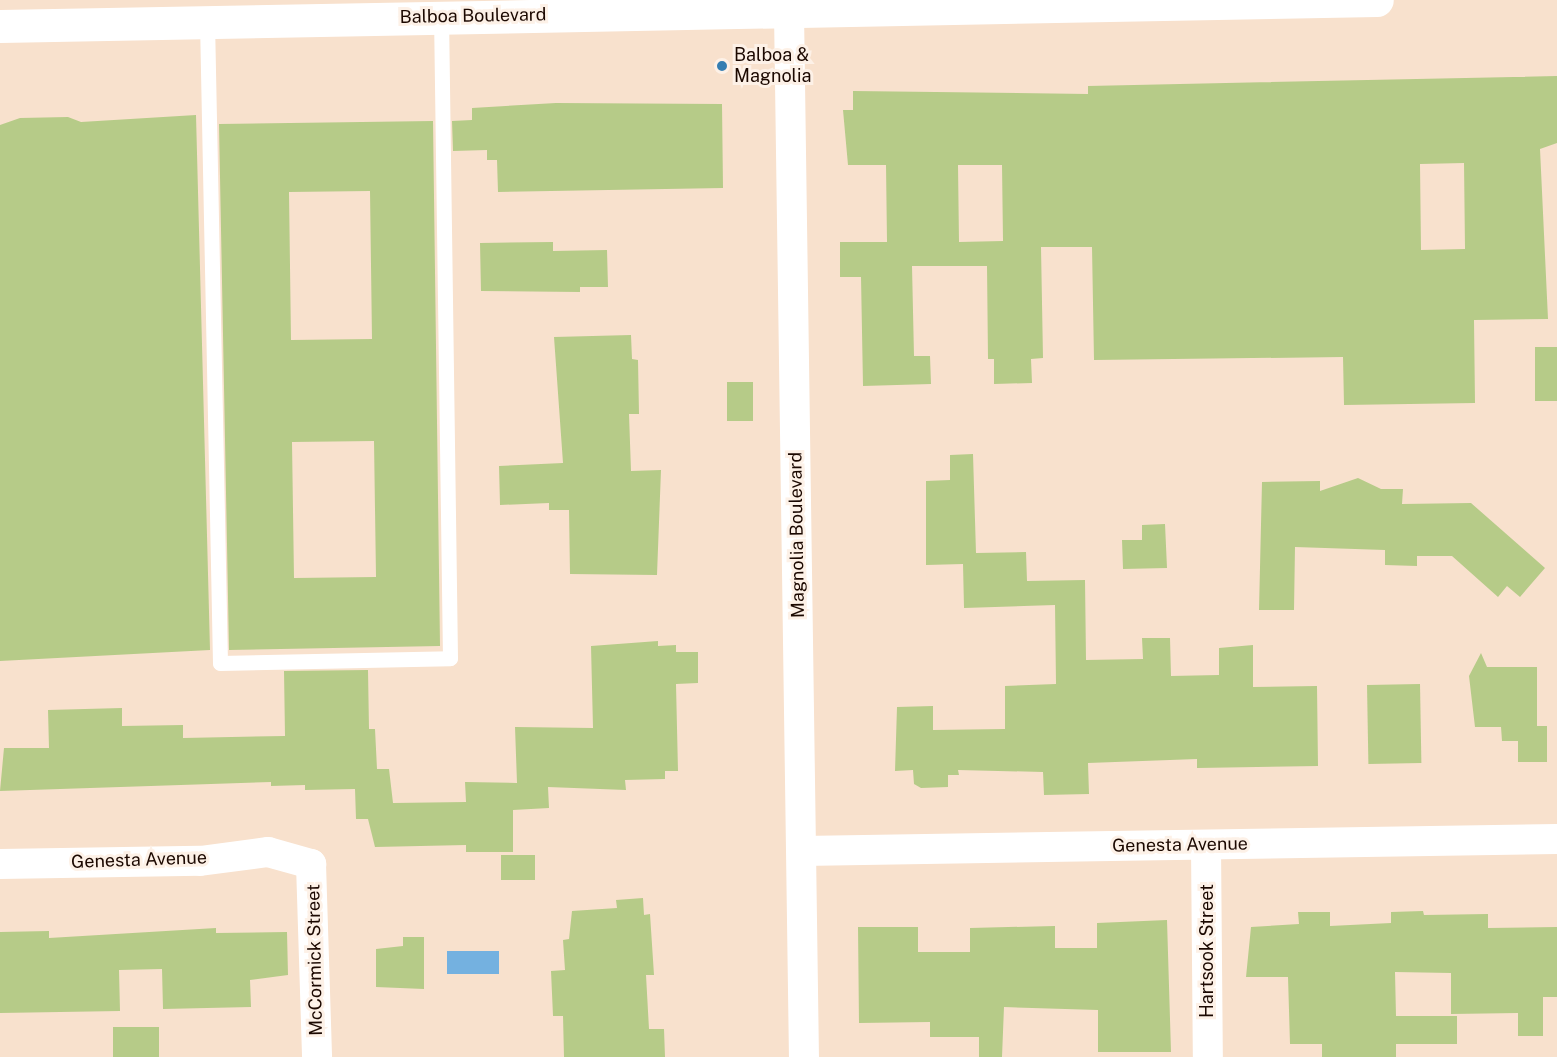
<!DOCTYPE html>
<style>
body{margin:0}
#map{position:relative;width:1557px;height:1057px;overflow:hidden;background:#f8e1cd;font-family:"Public Sans",sans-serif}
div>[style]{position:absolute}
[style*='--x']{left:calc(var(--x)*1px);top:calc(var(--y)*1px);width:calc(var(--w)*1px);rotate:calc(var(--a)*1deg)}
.water>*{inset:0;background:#74b1e0;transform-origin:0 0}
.building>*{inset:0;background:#b6cb88;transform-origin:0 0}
.service>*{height:15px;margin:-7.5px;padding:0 7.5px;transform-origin:7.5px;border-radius:7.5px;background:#fff}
.minor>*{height:30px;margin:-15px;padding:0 15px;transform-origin:15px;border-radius:15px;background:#fff}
.primary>*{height:33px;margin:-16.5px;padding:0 16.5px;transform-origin:16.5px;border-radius:16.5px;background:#fff}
.dots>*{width:16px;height:16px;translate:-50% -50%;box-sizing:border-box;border:3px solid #fdf1e7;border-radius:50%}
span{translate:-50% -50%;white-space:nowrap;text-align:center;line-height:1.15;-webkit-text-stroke:6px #fdf1e7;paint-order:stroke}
.street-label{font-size:18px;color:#1b0800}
.poi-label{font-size:18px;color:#1b0800}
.left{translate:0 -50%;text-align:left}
</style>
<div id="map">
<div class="water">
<div style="left:499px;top:951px;width:23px;height:52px;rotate:90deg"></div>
</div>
<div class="building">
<div style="clip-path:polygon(evenodd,1557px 76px,1557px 143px,1540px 149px,1548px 319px,1474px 320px,1475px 403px,1344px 405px,1343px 357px,1094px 360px,1092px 247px,1041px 247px,1043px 358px,1031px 359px,1032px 383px,994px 384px,994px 359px,988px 359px,987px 266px,912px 266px,914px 356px,930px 356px,931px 384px,863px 386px,861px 277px,840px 277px,840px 242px,887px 242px,886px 165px,848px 165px,843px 110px,853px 110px,853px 91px,1088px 94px,1088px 86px,1557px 76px,1464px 163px,1465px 249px,1421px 250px,1420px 164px,1464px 163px,1557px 76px,958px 165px,1002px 165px,1003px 241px,959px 242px,958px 165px)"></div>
<div style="clip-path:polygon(556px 103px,722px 104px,723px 188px,498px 192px,497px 160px,487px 160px,487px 150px,453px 151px,452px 121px,472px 120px,472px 108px)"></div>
<div style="clip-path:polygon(196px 115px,210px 650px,0 661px,0 125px,20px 118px,68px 117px,81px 122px)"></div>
<div style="clip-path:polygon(evenodd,433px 121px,440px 646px,229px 650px,219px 124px,433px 121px,370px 191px,372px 339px,291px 340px,289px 192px,370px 191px,433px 121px,374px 441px,376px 577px,294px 578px,292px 442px,374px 441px)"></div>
<div style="clip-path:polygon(553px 242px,553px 251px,607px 250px,608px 287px,580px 287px,580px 292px,481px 291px,480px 243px)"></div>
<div style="clip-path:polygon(631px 335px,632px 359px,638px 360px,639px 414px,629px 414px,631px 471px,661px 470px,657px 575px,570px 574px,569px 510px,549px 510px,549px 503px,500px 505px,499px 466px,563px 463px,554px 337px)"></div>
<div style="left:1535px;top:347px;width:22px;height:54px"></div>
<div style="left:727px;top:382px;width:26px;height:39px"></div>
<div style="clip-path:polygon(973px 454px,976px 553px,1026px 552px,1027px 581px,1085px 580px,1086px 660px,1143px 659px,1142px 638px,1170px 638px,1171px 676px,1219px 675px,1219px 648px,1253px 645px,1253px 687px,1317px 686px,1318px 766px,1197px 768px,1197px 759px,1088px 763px,1089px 794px,1044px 795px,1043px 772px,958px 770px,959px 775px,948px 775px,948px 787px,921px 788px,914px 784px,913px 770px,895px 771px,897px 707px,933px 706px,933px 730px,1005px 729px,1005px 686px,1056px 684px,1055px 605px,964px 608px,963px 564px,926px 565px,926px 481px,950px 480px,950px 455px)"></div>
<div style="clip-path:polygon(1358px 478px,1381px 489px,1403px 489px,1402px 504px,1471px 503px,1545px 568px,1520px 597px,1507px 586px,1498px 597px,1452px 556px,1417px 556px,1417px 566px,1385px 565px,1385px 550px,1295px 547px,1294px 610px,1259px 610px,1262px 482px,1320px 481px,1320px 491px)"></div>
<div style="clip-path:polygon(1165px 524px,1167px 568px,1123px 569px,1122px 540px,1142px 540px,1142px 525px)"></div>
<div style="clip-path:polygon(658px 641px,658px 646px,676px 645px,676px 652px,698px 652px,698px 683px,676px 684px,678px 771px,665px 771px,665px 779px,625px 780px,626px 790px,548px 787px,549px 808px,513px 810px,513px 852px,466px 852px,466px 845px,375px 847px,368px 819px,356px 819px,355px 789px,305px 790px,305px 785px,271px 786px,271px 782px,0 791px,4px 748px,49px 748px,48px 710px,122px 708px,122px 726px,183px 725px,183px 738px,285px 736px,284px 671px,368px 670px,369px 729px,375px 729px,377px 769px,389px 769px,393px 803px,466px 802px,465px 782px,517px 783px,515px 727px,593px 728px,591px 646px)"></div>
<div style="clip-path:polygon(1481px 653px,1487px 667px,1537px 667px,1537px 726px,1547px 726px,1547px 762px,1518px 762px,1518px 741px,1502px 741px,1501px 727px,1475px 727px,1469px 676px)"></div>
<div style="left:1420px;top:684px;width:79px;height:53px;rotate:89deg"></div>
<div style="left:501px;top:855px;width:34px;height:25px"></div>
<div style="clip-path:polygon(643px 898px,644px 915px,650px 914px,654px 975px,646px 975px,649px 1029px,664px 1029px,665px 1057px,564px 1057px,563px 1016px,553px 1016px,551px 971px,565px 970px,563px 940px,569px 939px,572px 911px,617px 908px,616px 900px)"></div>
<div style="clip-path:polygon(1423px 911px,1424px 915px,1488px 914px,1488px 928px,1557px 927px,1557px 997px,1543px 997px,1543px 1036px,1518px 1036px,1518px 1013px,1451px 1014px,1451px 973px,1395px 972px,1396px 1016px,1457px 1016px,1457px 1044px,1396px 1044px,1396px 1057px,1322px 1057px,1322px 1044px,1290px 1044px,1288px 977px,1246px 977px,1251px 927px,1299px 924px,1298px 912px,1330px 912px,1330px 926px,1391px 923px,1391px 912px)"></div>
<div style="clip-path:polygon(1167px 920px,1171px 1052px,1098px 1052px,1098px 1010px,1004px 1007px,1002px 1057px,979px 1057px,979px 1037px,930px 1037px,930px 1022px,859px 1023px,858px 927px,918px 927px,918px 952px,970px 952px,970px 928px,1055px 926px,1055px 948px,1097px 948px,1097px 923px)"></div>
<div style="clip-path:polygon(216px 928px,216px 933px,287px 932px,288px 975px,250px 980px,251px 1007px,163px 1009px,162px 969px,119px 970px,120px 1011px,0 1013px,0 932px,49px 931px,49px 938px)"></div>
<div style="clip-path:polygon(403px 937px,424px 937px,424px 989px,376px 987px,376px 949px,403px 946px)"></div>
<div style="left:113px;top:1027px;width:46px;height:30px"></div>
</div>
<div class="service">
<div style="--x:207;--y:21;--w:642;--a:88.84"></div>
<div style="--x:220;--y:663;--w:230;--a:-1.2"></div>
<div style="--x:450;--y:658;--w:641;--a:-90.8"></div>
</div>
<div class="minor">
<div style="--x:789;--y:12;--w:1045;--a:89.18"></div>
<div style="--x:1206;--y:846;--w:211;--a:89.5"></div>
<div style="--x:802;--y:851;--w:755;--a:-0.91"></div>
<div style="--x:0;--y:864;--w:200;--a:-0.9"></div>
<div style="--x:200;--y:861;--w:69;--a:-7.5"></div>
<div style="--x:268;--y:852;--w:45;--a:15.6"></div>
<div style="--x:311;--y:864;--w:193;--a:88.2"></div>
</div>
<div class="primary">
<div style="--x:0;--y:26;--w:1377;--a:-1.08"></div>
</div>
<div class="dots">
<div style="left:722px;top:66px;background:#357eb2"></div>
</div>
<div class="street-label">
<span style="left:473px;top:16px;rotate:-1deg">Balboa Boulevard</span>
<span style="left:797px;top:535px;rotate:-91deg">Magnolia Boulevard</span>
<span style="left:1180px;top:845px;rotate:-1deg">Genesta Avenue</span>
<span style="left:139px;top:860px;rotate:-2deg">Genesta Avenue</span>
<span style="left:1207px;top:951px;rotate:-90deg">Hartsook Street</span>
<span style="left:315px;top:960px;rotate:-91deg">McCormick Street</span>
</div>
<div class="poi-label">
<span class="left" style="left:734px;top:66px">Balboa &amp;<br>Magnolia</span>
</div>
</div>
